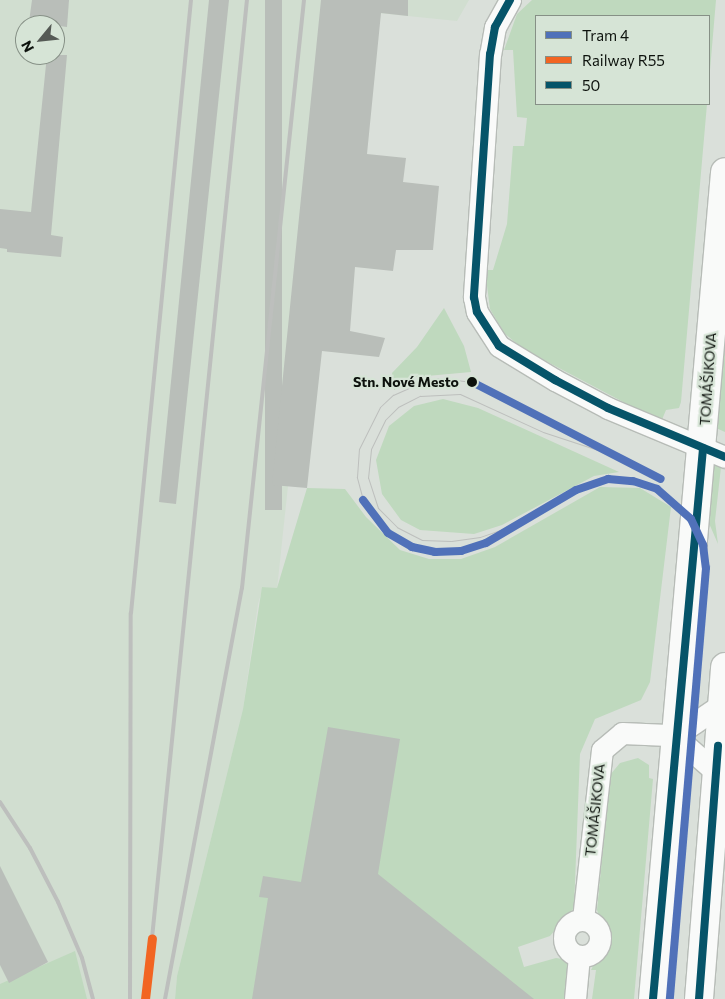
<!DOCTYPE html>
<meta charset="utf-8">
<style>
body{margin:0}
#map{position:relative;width:725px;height:999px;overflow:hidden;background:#dae0da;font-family:Commissioner,sans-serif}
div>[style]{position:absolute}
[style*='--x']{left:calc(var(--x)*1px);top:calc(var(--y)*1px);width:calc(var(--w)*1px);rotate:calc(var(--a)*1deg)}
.built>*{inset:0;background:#d1ded0}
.green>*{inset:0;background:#bfd9be}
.building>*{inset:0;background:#b9beb9;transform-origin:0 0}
.roads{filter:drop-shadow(1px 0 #b7bcb7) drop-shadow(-1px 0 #b7bcb7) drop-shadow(0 1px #b7bcb7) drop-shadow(0 -1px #b7bcb7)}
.minor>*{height:21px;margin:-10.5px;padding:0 10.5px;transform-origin:10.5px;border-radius:10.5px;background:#f9faf9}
.minor>.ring{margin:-10.5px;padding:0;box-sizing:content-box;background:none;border:21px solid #f9faf9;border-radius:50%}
.major>*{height:28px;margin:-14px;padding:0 14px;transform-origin:14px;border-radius:14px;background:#f9faf9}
.tram>*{height:1px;margin:-0.5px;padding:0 0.5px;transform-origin:0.5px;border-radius:0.5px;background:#bdbfbd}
.rail>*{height:4px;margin:-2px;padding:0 2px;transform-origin:2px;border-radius:2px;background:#bdbfbd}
.bus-1>*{height:8px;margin:-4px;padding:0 4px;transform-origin:4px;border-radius:4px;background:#065469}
.rail-1>*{height:9px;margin:-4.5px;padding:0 4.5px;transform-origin:4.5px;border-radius:4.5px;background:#f26522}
.tram-1>*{height:8px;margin:-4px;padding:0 4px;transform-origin:4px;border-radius:4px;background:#5071b9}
.dots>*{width:14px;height:14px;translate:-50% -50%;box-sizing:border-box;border:2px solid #d6e4d6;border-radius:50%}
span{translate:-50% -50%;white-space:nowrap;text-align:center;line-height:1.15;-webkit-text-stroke:4.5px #d6e4d6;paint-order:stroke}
.street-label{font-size:14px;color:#0d120d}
.stop-label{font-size:14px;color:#0d120d;font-weight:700}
.right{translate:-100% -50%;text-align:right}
.legend{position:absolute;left:535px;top:15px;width:175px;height:90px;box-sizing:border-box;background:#d6e4d6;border:1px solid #869086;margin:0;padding:6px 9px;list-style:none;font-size:15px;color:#0d120d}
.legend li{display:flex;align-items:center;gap:10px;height:25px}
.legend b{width:25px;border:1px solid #869086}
.north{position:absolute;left:15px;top:15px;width:50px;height:50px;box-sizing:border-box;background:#d6e4d6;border:1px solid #869086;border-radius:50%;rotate:242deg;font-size:14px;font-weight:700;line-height:20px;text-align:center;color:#0d120d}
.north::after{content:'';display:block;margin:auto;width:18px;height:22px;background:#555a55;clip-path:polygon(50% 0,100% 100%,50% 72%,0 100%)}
</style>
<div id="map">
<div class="built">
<div style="clip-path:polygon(evenodd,0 0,469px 0,457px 21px,339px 9px,277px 589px,263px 587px,258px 604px,243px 709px,177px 976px,175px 999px,0 999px,0 0,25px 25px,55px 25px,55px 55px,25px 55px,25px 25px)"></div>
</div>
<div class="green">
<div style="clip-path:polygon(532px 0,716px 0,709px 82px,709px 16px,536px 16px,536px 104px,707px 104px,681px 402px,679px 408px,666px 410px,661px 422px,523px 349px,504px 333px,490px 309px,485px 270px,493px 270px,507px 224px,513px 146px,524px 146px,527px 118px,517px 117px,513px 50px,504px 50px,517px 14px)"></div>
<div style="clip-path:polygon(725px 287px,725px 432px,716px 428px)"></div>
<div style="clip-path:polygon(444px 308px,464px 346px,471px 372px,416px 377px,394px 390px,392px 373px,417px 347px)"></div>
<div style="clip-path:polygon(443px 399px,478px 408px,619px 472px,594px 476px,502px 525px,474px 534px,420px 530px,401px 520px,382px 494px,376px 460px,389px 426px,414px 406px)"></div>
<div style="clip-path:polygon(710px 453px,721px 467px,715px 521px,718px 544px,705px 514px)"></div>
<div style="clip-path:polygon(600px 487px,640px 488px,671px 507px,650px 682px,641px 700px,595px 719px,580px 754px,574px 908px,550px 936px,518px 947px,524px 967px,556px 958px,570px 960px,565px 999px,175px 999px,177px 976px,243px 709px,262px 587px,277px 588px,307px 488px,345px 489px,366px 517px,400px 550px,429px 559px,461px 559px,495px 547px)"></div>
<div style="clip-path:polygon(638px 758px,649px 765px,649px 778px,653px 779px,634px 999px,592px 999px,596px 970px,591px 970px,607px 939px,597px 910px,610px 775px,620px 763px)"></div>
<div style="clip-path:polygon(75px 951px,87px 999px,0 999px,0 984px)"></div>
</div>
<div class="building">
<div style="clip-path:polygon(32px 0,69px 0,67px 27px,29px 22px)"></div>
<div style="clip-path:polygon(209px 0,229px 0,176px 504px,159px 502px)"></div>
<div style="left:265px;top:0;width:17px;height:510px"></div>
<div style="clip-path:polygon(321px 0,408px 0,408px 16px,381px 13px,367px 154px,406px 158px,403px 182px,439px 186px,433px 250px,396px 250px,393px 271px,355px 267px,350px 331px,385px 338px,379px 357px,322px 351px,307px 488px,272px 485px)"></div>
<div style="clip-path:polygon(47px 55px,67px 55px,51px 235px,63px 237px,61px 257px,7px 252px,7px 249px,0 248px,0 209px,31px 212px)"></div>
<div style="clip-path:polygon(328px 727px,400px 739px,378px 874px,534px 999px,252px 999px,268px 898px,259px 897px,263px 876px,301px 882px)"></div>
<div style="clip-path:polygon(0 866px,48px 962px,9px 983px,0 965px)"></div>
</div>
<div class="roads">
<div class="minor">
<div style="--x:510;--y:0;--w:31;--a:119"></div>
<div style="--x:495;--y:27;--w:27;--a:100"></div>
<div style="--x:490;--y:54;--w:244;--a:93.8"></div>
<div style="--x:474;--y:297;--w:15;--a:79"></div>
<div style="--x:477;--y:312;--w:40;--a:57.1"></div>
<div style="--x:499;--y:346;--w:66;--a:31.3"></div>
<div style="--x:555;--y:380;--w:60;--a:27.8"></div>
<div style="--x:608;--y:408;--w:127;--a:22.7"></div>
<div style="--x:675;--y:736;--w:57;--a:-34.2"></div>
<div style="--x:583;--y:919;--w:170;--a:-83.6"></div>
<div style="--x:602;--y:750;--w:26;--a:-40"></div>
<div style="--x:622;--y:733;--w:46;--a:2.5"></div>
<div style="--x:668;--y:735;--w:7;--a:8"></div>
<div style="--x:675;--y:736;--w:55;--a:41.3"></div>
<div class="ring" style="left:564px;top:920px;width:15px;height:15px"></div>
<div style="--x:575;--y:999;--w:43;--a:-84.7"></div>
</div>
<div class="major">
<div style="--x:653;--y:999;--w:830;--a:-85.02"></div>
<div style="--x:699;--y:999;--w:333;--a:-85.5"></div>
</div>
</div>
<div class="tram">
<div style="--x:363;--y:500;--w:24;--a:-105"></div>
<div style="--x:357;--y:477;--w:28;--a:-86"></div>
<div style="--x:359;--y:449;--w:47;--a:-63.4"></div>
<div style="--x:380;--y:407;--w:18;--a:-43"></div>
<div style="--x:393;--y:395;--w:34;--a:-24"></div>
<div style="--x:424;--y:381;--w:16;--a:-11"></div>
<div style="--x:440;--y:378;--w:32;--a:7"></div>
<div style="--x:520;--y:523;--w:42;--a:160.7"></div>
<div style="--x:480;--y:537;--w:29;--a:172"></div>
<div style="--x:451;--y:541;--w:29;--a:-178"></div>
<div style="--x:422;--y:540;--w:28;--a:-153"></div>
<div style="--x:397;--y:527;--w:27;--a:-135"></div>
<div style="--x:378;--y:508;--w:32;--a:-108"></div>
<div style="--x:368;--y:478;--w:29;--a:-84"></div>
<div style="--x:371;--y:449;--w:32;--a:-64"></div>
<div style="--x:385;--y:420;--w:18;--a:-45"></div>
<div style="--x:398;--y:407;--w:25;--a:-27"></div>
<div style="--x:420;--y:396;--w:40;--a:-2.9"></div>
<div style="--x:460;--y:394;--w:91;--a:24.6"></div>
<div style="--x:543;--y:432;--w:77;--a:18.2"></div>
</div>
<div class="rail">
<div style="--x:0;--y:802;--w:55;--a:56.9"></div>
<div style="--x:30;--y:848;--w:61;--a:62.6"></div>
<div style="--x:58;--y:902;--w:61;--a:66.8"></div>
<div style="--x:82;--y:958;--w:42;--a:75"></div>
<div style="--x:152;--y:938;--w:943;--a:-84.22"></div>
<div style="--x:130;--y:999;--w:386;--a:-89.9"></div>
<div style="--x:131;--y:613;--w:616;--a:-84.41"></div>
<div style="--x:165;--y:999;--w:418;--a:-79.4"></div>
<div style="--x:242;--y:588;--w:591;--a:-83.98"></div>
</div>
<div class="bus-1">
<div style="--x:510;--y:0;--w:31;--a:119"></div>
<div style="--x:495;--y:27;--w:27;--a:100"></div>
<div style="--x:490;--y:54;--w:244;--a:93.8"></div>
<div style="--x:474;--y:297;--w:15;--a:79"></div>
<div style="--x:477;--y:312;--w:40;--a:57.1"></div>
<div style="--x:499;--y:346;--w:66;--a:31.3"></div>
<div style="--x:555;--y:380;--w:60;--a:27.8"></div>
<div style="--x:608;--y:408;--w:127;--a:22.7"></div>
<div style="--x:653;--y:999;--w:553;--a:-84.81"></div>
<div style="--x:699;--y:999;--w:254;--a:-85.7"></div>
</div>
<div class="rail-1">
<div style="--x:145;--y:999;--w:61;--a:-83.5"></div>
</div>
<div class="tram-1">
<div style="--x:472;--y:382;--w:212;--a:27.2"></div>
<div style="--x:363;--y:500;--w:41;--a:52.9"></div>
<div style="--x:388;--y:533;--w:28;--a:30"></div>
<div style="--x:412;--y:547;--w:24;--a:12"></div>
<div style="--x:435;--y:552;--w:26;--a:-2"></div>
<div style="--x:461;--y:551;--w:26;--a:-18"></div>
<div style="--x:486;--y:543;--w:104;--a:-30.5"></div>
<div style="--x:576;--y:490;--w:34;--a:-19"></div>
<div style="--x:608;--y:479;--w:25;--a:5"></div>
<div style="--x:633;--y:481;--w:25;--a:18"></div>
<div style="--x:657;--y:489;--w:45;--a:41.4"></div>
<div style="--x:691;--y:519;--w:29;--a:65"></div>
<div style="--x:703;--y:545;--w:23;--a:83"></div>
<div style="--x:706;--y:568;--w:433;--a:94.8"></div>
</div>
<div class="dots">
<div style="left:472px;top:382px;background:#0d120d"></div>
</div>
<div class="street-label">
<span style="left:708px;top:379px;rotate:-86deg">TOMÁŠIKOVA</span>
<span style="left:595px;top:810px;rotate:-84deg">TOMÁŠIKOVA</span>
</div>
<div class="stop-label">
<span class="right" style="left:459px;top:382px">Stn. Nové Mesto</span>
</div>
<ul class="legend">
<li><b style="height:6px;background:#5071b9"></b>Tram 4</li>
<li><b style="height:6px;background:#f26522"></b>Railway R55</li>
<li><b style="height:6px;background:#065469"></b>50</li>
</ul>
<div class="north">N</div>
</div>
